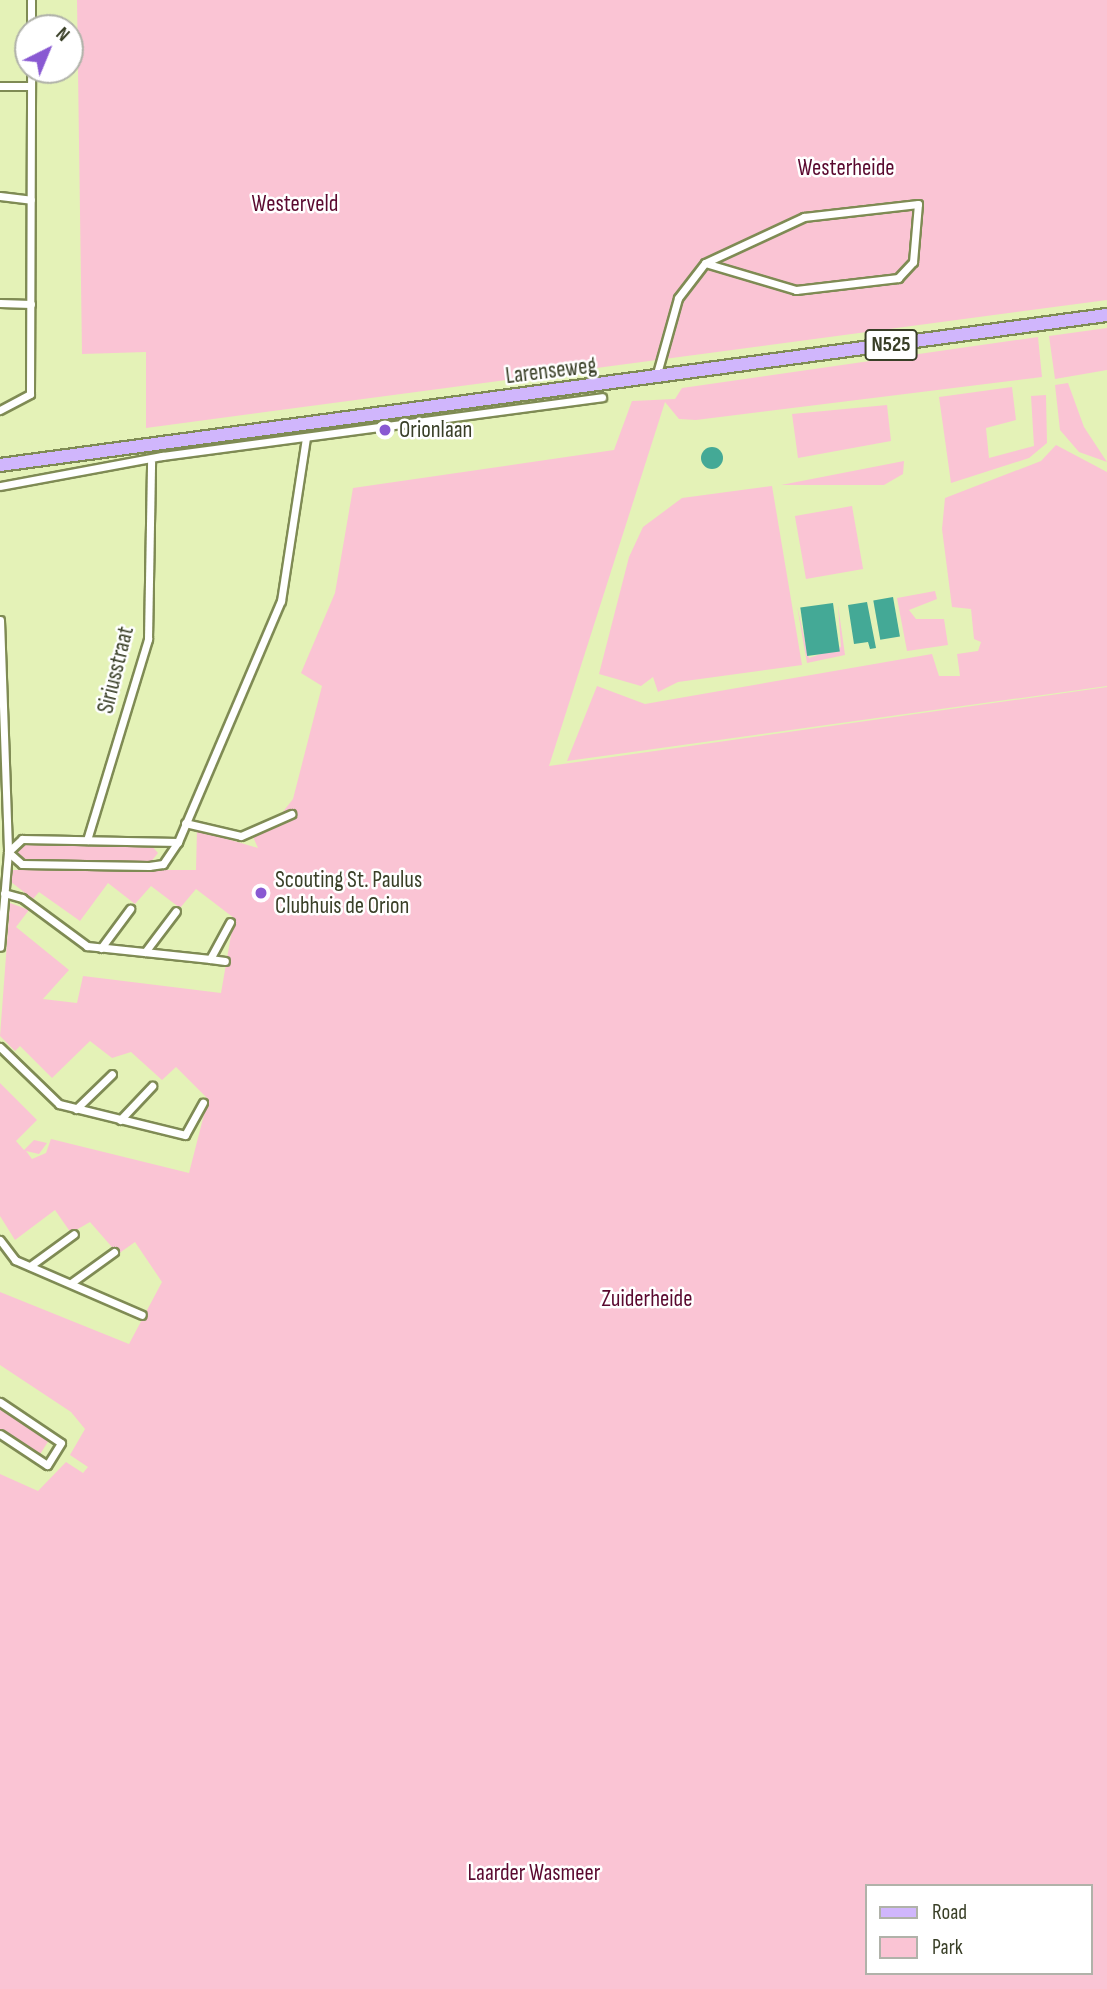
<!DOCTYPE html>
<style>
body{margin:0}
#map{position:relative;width:1107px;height:1989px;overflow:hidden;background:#e4f2b7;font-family:"Sofia Sans Condensed",sans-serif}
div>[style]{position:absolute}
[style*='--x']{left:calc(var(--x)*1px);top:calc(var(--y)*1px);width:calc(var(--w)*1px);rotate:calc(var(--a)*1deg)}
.green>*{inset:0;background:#fac4d4;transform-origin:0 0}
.water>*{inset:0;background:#44a996;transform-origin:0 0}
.round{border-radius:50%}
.roads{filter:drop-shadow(2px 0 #7f8b54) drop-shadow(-2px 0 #7f8b54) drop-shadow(0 2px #7f8b54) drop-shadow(0 -2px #7f8b54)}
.street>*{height:7px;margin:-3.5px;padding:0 3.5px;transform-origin:3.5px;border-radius:3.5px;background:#fff}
.primary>*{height:12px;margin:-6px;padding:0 6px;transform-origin:6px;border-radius:6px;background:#d0b6fc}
.dots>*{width:19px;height:19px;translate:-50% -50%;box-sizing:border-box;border:4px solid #fff;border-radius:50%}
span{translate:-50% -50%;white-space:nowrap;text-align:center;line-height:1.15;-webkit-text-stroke:5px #fff;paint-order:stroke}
.shield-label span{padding:2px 5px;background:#fff;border:2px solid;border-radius:5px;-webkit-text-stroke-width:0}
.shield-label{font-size:21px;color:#393f27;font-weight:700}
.park-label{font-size:23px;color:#5a092f}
.street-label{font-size:23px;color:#393f27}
.poi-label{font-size:23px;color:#393f27}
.left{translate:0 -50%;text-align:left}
.legend{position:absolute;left:865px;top:1884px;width:228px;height:91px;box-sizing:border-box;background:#fff;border:2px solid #b0b2a9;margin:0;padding:9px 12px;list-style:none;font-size:21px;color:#393f27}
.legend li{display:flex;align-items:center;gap:14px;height:35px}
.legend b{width:35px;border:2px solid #b0b2a9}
.north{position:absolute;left:14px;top:14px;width:70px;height:70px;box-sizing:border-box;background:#fff;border:2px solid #b0b2a9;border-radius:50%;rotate:43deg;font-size:19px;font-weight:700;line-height:28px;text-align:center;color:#393f27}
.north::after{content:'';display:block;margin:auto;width:24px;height:32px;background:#8959d2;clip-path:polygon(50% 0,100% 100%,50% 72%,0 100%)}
</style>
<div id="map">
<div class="green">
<div style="clip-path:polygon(77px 0,1107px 0,1107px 300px,146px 428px,146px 352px,82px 354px)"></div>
<div style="clip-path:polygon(1107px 328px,1107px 370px,1055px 379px,1049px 336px)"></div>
<div style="clip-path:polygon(evenodd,1038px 337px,1042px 377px,696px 420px,679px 419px,665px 402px,549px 766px,1107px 687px,1107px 1989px,0 1989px,0 1474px,38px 1491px,66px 1462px,83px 1473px,88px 1467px,70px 1455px,85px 1429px,71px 1412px,0 1365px,0 1292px,129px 1344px,162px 1282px,135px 1242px,118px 1254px,90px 1222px,71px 1233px,55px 1210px,15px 1240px,0 1216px,0 1083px,37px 1120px,16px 1141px,24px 1150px,34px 1140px,47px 1143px,39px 1154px,26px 1151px,32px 1159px,46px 1153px,51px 1139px,189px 1173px,208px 1099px,176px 1067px,162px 1080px,131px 1052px,112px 1058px,90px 1041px,52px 1078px,20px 1046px,15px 1051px,0 1036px,10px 903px,29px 910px,16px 927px,69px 970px,43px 999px,77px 1003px,83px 976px,221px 993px,234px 918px,196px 889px,180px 908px,151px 886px,135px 904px,108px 883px,80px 921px,39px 892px,33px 899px,11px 882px,11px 870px,196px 870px,197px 830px,258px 848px,253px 837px,289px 820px,291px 811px,282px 813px,293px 799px,322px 686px,301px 673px,335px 593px,353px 488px,614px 450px,632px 401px,675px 399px,682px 388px,1038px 337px,867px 1886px,1091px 1886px,1091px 1973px,867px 1973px,867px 1886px)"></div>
<div style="clip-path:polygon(1068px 383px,1084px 427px,1107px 462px,1079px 452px,1060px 430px,1055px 385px)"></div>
<div style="clip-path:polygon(1012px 387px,1016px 420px,986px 428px,989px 458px,1034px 446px,1031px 396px,1046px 395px,1047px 443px,1029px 458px,951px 483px,939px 397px)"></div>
<div style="clip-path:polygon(887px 405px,891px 441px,798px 458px,792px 414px)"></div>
<div style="clip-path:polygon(1056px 445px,1107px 472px,1107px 686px,567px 761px,597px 686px,645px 704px,932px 654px,939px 676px,960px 676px,957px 654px,978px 651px,981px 642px,974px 639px,971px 609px,952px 607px,942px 529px,945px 498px,1041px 461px)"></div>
<div style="clip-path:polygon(904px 461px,903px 474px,884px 485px,781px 485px)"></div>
<div style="clip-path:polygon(772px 486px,802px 665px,678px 682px,658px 692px,653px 677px,641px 686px,599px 674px,629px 557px,643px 527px,682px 498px)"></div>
<div style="left:852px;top:506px;width:64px;height:58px;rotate:80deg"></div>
<div style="clip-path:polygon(935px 591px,937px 599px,909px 610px,916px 619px,944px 619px,948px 645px,907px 651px,897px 598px)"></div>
<div style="clip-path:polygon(838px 605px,845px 655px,807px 663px,797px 606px,809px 658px,841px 647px)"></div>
<div style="clip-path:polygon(24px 842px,150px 844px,158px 853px,150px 863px,23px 861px,15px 854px)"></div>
<div style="clip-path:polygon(0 1408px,49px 1440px,39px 1456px,0 1431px)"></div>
</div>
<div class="water">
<div class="round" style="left:701px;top:447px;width:22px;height:22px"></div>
<div style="left:893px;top:597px;width:40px;height:20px;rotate:80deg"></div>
<div style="clip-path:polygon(867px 602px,876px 648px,870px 649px,868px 642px,854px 644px,848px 605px)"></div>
<div style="left:833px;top:603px;width:49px;height:33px;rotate:82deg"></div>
</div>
<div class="roads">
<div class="street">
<div style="--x:31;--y:0;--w:28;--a:90"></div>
<div style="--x:0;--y:86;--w:31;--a:0"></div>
<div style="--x:0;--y:196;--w:31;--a:7"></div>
<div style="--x:0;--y:303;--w:31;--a:2"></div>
<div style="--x:656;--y:377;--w:82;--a:-74.4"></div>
<div style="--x:678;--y:298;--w:44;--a:-52.4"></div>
<div style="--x:705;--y:263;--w:95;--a:16.5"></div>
<div style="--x:796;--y:290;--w:103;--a:-6.7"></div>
<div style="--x:898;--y:278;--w:22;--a:-47"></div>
<div style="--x:913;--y:262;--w:58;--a:-85.1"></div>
<div style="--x:918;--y:204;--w:115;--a:173.5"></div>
<div style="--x:804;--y:217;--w:109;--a:155.1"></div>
<div style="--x:0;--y:410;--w:34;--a:-28"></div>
<div style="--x:30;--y:394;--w:324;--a:-89.8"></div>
<div style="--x:0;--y:486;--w:165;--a:-10.5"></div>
<div style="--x:162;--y:456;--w:444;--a:-7.6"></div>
<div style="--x:0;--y:620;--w:232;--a:88"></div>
<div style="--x:8;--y:852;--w:95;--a:94.8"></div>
<div style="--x:185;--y:823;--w:57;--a:13.1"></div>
<div style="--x:241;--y:836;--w:55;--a:-23.7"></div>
<div style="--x:87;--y:840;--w:210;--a:-73.1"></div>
<div style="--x:148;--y:639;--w:177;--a:-89"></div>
<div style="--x:178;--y:842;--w:156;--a:-178.9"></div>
<div style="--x:22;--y:839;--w:19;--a:137"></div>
<div style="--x:8;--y:852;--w:18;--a:41"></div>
<div style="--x:22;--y:864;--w:127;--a:0.9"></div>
<div style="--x:149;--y:866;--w:14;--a:-8"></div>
<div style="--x:163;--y:864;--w:27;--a:-56"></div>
<div style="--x:178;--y:842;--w:262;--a:-66.9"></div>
<div style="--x:281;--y:601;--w:165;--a:-81.3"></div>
<div style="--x:4;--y:893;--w:19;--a:16"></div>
<div style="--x:22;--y:898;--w:81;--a:36.4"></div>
<div style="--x:87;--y:946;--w:124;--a:6"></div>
<div style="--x:210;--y:959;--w:42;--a:-61.6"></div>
<div style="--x:101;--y:948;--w:49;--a:-53.4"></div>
<div style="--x:145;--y:952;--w:51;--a:-52.9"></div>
<div style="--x:210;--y:959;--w:15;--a:8"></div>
<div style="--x:0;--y:1047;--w:82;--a:44"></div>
<div style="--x:59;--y:1104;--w:130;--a:13.8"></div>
<div style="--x:185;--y:1135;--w:37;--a:-61"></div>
<div style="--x:76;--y:1109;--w:50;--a:-44.2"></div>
<div style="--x:120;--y:1120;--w:47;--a:-46.7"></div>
<div style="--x:0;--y:1240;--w:25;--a:53"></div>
<div style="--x:15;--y:1260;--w:138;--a:23.4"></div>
<div style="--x:30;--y:1266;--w:54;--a:-36"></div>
<div style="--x:71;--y:1283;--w:53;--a:-35.8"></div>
<div style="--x:0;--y:1402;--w:73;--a:33.9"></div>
<div style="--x:61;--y:1443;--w:26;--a:122"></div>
<div style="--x:47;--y:1465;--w:56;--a:-146.6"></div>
</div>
<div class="primary">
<div style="--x:0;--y:465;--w:1117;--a:-7.72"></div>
</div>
</div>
<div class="dots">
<div style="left:385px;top:430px;background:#8959d2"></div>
<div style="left:261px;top:893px;background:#8959d2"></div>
</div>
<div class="shield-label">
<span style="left:891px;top:345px">N525</span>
</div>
<div class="park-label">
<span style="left:846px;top:168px">Westerheide</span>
<span style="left:295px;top:204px">Westerveld</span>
<span style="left:647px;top:1299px">Zuiderheide</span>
<span style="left:534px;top:1873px">Laarder Wasmeer</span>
</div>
<div class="street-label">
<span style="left:551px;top:371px;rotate:-7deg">Larenseweg</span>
<span style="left:116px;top:670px;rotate:-76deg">Siriusstraat</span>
</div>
<div class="poi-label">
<span class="left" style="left:399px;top:430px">Orionlaan</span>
<span class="left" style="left:275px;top:893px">Scouting St. Paulus<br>Clubhuis de Orion</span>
</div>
<ul class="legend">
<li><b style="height:9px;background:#d0b6fc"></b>Road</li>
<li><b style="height:19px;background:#fac4d4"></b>Park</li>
</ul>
<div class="north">N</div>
</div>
